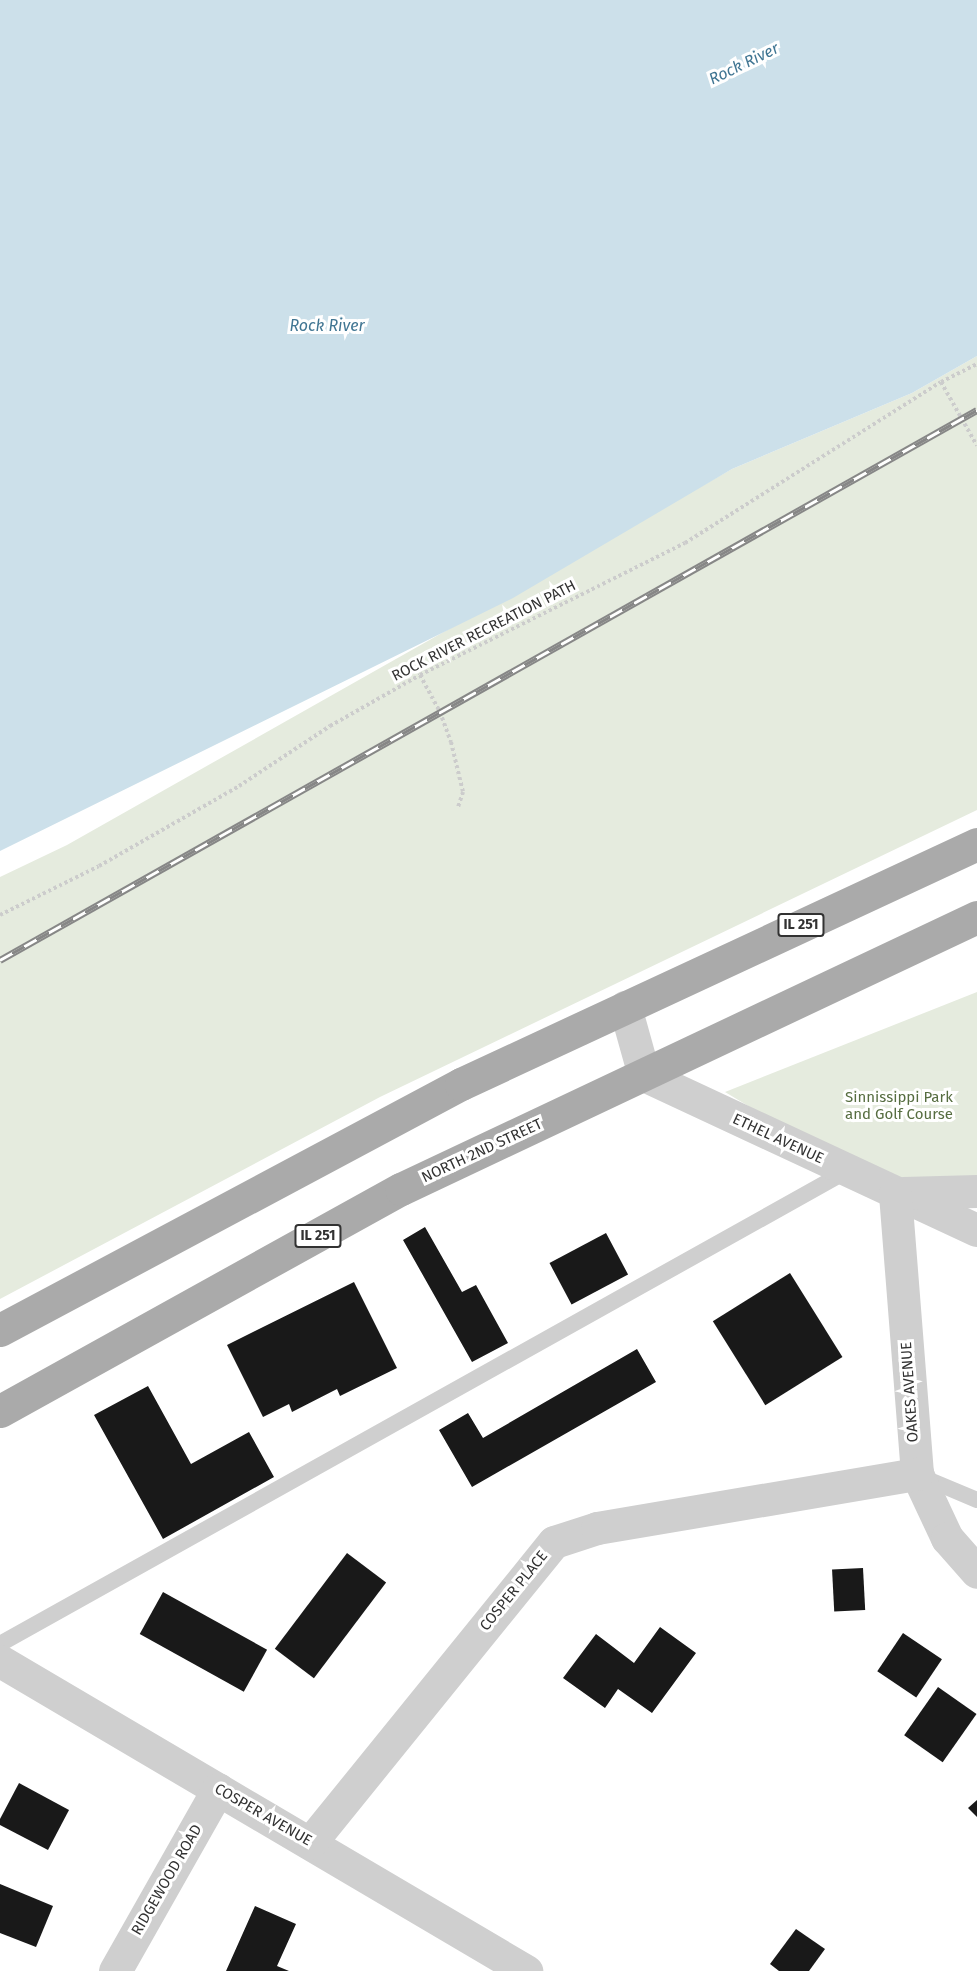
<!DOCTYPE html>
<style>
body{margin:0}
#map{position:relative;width:977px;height:1971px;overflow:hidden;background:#fff;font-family:"Fira Sans",sans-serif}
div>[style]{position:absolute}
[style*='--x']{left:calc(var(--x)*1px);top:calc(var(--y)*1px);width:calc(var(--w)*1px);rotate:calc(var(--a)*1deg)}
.green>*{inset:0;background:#e5ebde}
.water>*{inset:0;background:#cce0ea}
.building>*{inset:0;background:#191919;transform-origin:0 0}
.path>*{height:4px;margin-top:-2px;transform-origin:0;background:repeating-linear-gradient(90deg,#ccc 0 3px,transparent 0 6px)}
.lane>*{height:16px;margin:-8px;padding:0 8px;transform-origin:8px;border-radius:8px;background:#cfcfcf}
.street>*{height:33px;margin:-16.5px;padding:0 16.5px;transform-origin:16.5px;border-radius:16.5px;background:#cfcfcf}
.primary>*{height:33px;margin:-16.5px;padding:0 16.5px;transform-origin:16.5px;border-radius:16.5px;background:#aaa}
.rail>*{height:7px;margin-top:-3.5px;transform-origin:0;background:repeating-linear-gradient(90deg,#fff 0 14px,#878787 0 28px);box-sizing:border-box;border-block:2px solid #878787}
span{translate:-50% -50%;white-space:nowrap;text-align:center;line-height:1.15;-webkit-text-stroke:6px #fff;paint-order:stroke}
.shield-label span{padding:2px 4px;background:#fff;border:2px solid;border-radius:4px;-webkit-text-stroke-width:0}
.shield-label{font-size:14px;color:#323232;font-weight:700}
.street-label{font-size:15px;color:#323232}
.park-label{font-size:15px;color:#566d40}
.water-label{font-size:16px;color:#417693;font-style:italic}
</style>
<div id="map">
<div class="green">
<div style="clip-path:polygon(977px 356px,977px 810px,380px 1097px,0 1299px,0 877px,67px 845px,732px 469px,912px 393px)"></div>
<div style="clip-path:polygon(977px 992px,977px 1191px,895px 1194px,725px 1092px)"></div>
</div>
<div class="water">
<div style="clip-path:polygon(0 0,977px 0,977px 356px,912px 393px,732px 469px,513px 598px,0 851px)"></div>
</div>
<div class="building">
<div style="clip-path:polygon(425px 1227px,462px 1292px,476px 1285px,508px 1343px,472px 1362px,403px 1240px)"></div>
<div style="left:606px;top:1233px;width:47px;height:64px;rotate:62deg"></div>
<div style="left:790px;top:1273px;width:99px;height:91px;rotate:58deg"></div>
<div style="clip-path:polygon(354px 1282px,397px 1368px,340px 1396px,337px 1389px,292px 1412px,289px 1404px,263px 1417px,227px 1345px)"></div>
<div style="clip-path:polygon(637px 1349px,656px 1382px,472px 1487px,439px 1430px,468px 1413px,483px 1438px)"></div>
<div style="clip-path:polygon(148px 1386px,191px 1464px,249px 1432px,274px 1477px,163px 1539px,94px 1415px)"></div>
<div style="left:347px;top:1553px;width:49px;height:120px;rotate:37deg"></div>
<div style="left:863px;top:1568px;width:42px;height:31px;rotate:87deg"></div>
<div style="left:163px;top:1592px;width:119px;height:48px;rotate:29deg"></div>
<div style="clip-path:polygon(660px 1627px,696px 1653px,652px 1713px,618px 1689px,605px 1708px,563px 1678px,596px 1634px,634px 1663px)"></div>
<div style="left:903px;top:1633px;width:47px;height:46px;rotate:34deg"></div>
<div style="left:938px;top:1687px;width:47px;height:59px;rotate:35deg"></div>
<div style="clip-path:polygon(19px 1783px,69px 1810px,48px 1850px,0 1825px,0 1819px)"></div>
<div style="clip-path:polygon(977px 1800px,977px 1817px,968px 1808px)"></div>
<div style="clip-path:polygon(0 1884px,53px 1906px,36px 1947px,0 1933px)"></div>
<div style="clip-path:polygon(255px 1906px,296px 1924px,277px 1966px,289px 1971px,226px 1971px)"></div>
<div style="clip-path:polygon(796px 1929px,825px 1949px,809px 1971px,779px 1971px,770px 1964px)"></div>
</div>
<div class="path">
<div style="--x:941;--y:382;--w:73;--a:60.6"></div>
<div style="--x:420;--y:675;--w:42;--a:61.6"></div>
<div style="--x:440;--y:712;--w:32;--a:70"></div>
<div style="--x:451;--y:742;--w:51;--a:76.5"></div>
<div style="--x:463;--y:792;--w:16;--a:108"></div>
<div style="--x:0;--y:915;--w:110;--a:-26.3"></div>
<div style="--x:99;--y:866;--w:161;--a:-29.7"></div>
<div style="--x:239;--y:786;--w:109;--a:-33.4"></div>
<div style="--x:330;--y:726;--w:103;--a:-29.5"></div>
<div style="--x:420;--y:675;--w:296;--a:-26.5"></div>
<div style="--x:685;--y:543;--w:302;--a:-32.2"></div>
<div style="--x:941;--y:382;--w:40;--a:-26.6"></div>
</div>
<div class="lane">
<div style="--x:920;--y:1476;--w:62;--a:22.8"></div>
<div style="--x:0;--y:1644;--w:970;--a:-29.18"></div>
</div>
<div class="street">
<div style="--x:625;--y:1007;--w:71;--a:74.4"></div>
<div style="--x:644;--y:1075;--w:367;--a:25"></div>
<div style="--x:903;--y:1193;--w:74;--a:-1.5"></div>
<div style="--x:895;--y:1194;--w:281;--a:85.5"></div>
<div style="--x:917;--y:1474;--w:71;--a:64.9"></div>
<div style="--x:947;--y:1538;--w:45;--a:48.6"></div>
<div style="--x:0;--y:1661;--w:611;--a:30.51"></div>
<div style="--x:310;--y:1843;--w:387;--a:-51"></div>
<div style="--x:554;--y:1542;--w:45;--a:-18"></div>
<div style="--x:597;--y:1528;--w:325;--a:-9.6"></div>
<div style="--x:115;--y:1971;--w:209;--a:-60.5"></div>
</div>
<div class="primary">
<div style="--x:0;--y:1330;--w:523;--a:-28.09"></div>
<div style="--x:461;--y:1084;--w:569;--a:-24.94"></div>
<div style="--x:0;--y:1411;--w:458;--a:-29"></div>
<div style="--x:401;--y:1189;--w:637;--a:-25.28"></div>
</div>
<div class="rail">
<div style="--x:0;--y:960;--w:1121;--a:-29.38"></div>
</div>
<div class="shield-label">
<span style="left:801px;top:925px">IL 251</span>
<span style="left:318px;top:1236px">IL 251</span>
</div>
<div class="street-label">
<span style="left:484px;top:631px;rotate:-27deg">ROCK RIVER RECREATION PATH</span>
<span style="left:778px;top:1139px;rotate:25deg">ETHEL AVENUE</span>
<span style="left:482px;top:1151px;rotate:-25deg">NORTH 2ND STREET</span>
<span style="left:910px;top:1392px;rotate:-94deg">OAKES AVENUE</span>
<span style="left:514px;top:1591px;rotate:-51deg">COSPER PLACE</span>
<span style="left:263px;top:1815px;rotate:30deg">COSPER AVENUE</span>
<span style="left:167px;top:1880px;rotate:-60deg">RIDGEWOOD ROAD</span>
</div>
<div class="park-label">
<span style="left:899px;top:1106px">Sinnissippi Park<br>and Golf Course</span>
</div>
<div class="water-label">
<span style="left:744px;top:64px;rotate:-26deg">Rock River</span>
<span style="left:327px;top:326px">Rock River</span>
</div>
</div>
